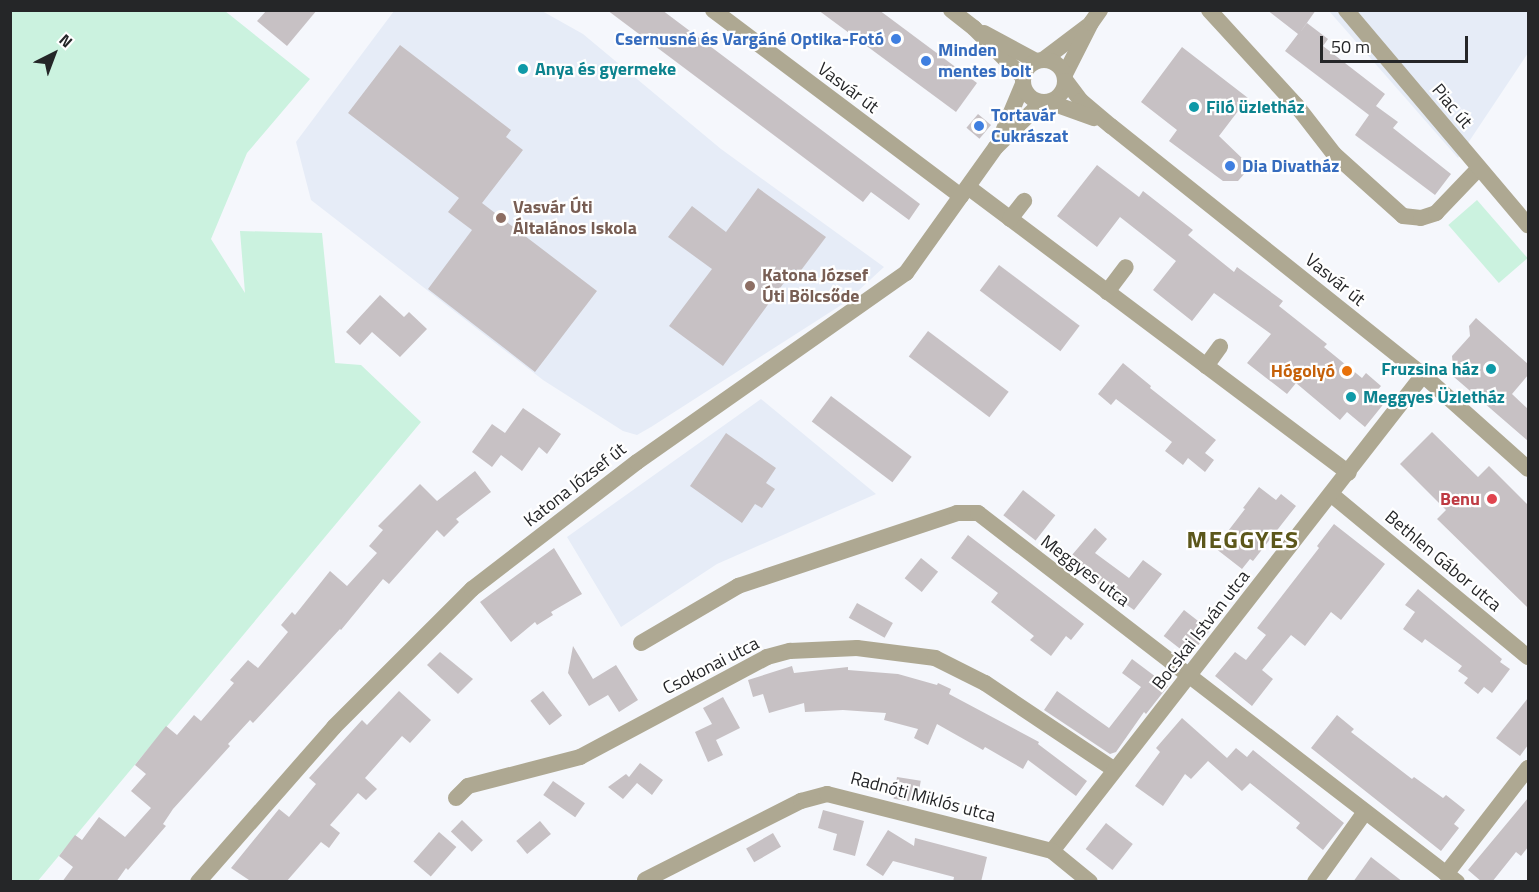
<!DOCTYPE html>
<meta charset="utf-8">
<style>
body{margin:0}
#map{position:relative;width:1539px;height:892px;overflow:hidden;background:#f5f7fc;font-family:"Titillium Web",sans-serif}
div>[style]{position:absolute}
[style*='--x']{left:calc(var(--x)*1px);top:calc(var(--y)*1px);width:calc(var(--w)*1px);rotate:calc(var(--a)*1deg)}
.built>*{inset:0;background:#e6ecf7}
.green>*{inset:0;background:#cbf2df;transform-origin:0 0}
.building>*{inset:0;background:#c7c1c4;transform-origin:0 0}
.minor>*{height:16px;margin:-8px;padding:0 8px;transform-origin:8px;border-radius:8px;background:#aea892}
.tertiary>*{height:16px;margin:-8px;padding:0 8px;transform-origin:8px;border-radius:8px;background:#aea892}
.tertiary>.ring{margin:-8px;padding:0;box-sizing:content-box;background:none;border:16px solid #aea892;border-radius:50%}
.dots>*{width:16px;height:16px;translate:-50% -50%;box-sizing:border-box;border:3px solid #fff;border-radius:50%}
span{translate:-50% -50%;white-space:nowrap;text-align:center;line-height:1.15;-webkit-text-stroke:4.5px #fff;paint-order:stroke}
.shop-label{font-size:18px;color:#366cbe;font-weight:700}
.right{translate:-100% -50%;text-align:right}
.left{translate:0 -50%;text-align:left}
.culture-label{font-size:18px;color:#0d838f;font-weight:700}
.street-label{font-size:18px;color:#252628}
.education-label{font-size:18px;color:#785e54;font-weight:700}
.food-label{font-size:18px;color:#c56008;font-weight:700}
.health-label{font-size:18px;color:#be3a42;font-weight:700}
.district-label{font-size:24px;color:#5c571a;font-weight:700;letter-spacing:1.5px}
.frame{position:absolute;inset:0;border:12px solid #252628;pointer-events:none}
.north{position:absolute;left:24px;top:24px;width:60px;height:60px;-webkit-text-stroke:4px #fff;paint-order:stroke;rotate:42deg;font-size:16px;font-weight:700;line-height:24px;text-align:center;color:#252628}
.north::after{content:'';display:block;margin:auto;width:21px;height:27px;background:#252628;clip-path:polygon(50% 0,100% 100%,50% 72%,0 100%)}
.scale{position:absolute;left:1320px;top:36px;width:148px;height:27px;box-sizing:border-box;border:3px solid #252628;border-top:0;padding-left:8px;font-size:18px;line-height:21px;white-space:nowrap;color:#252628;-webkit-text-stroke:4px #fff;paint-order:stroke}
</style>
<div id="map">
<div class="built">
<div style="clip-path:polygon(394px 11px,542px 11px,583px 34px,721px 149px,884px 267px,846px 302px,651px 427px,637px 435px,623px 431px,543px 380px,311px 200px,296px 142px)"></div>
<div style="clip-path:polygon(1329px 11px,1528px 11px,1528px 53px,1458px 158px)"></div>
<div style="clip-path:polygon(761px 399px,876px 494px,717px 564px,621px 627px,567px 537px)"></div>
</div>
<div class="green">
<div style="clip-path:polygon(10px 11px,225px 11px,310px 79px,247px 153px,211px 239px,245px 293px,240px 231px,322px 233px,335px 363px,361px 365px,421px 422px,37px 882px,10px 881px)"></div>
<div style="left:1477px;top:200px;width:77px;height:38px;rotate:49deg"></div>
</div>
<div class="building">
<div style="clip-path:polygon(267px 10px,317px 10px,287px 46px,257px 21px)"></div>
<div style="clip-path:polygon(607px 10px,662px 10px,920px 204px,909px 220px,871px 192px,863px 202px)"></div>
<div style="clip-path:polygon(818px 10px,879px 10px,977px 83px,956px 112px)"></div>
<div style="clip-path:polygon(1267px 10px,1316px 10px,1299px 34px,1307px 23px,1328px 39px,1323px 46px,1385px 94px,1376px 106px,1398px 122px,1393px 128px,1451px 174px,1435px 195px,1355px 135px,1369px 115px,1285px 51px,1298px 34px)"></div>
<div style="clip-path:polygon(400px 45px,511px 130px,506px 137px,523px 150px,482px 203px,597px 291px,535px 372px,428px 289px,472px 230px,448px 212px,459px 198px,348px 113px)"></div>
<div style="clip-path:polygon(1182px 47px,1248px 98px,1219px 136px,1246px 162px,1245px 173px,1238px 181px,1223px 181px,1169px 141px,1177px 130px,1141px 102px)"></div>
<div style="left:978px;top:114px;width:17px;height:18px;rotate:40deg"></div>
<div style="clip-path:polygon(1097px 165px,1139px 197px,1143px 191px,1193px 230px,1188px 235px,1234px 272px,1237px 267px,1283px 301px,1279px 306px,1327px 344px,1324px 347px,1362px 378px,1366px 373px,1381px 386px,1376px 392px,1386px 401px,1365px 427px,1347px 412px,1340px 420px,1296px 383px,1287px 394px,1247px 363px,1271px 334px,1214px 293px,1192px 321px,1153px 290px,1176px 261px,1120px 217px,1097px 247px,1057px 216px)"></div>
<div style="clip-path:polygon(758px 188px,826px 237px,799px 273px,794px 269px,723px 366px,669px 326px,712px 269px,668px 237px,692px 206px,726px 232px)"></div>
<div style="left:999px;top:265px;width:101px;height:32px;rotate:37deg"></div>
<div style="clip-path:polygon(380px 295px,404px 317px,409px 312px,427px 329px,400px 357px,372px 332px,360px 345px,346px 332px)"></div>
<div style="clip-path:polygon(1476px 318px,1528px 364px,1528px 375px,1512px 394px,1528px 409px,1528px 441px,1454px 377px,1452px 356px,1470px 336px,1469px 326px)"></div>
<div style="left:928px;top:331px;width:101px;height:32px;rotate:37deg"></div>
<div style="clip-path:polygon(1123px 363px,1151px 386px,1150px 388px,1216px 440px,1205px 453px,1214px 460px,1205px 472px,1188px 458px,1183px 465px,1165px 451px,1172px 442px,1116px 399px,1111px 405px,1098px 394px)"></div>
<div style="left:831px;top:396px;width:101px;height:32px;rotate:37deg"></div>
<div style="clip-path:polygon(523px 408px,561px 434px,547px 454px,539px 447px,522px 471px,501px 455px,492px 467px,472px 452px,492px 424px,505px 433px)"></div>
<div style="clip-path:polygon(1432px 432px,1478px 477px,1489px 466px,1528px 505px,1528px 608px,1437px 519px,1446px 510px,1400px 464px)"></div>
<div style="clip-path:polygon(726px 433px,776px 468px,766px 483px,775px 489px,762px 508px,755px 504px,742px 523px,690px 486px)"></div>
<div style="clip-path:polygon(475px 471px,491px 492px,456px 519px,459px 522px,444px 537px,437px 530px,389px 584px,383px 579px,341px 630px,340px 629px,253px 723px,250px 720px,228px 744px,230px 746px,173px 809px,163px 824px,166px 826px,128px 870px,126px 868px,116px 882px,62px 882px,73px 867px,59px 856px,75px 835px,82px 840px,99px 817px,125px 837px,151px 808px,131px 791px,146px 774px,135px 765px,166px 726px,177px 735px,194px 715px,201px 721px,234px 683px,230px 680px,248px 660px,258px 668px,288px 632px,281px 625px,292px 612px,295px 615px,330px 571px,347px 586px,377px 553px,369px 546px,383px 530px,378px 526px,420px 484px,437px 501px)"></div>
<div style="clip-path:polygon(1259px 487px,1276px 500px,1281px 494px,1296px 506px,1253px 561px,1250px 559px,1242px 569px,1215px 548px,1245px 509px,1243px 508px)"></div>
<div style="left:1023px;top:490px;width:41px;height:32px;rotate:38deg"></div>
<div style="clip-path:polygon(1334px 524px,1385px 564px,1341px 620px,1331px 612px,1305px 646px,1291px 635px,1262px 670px,1273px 679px,1252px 706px,1215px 676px,1235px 652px,1246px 660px,1266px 635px,1257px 628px,1319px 548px,1317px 546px)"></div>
<div style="clip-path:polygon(1095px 528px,1107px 539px,1095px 553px,1129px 578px,1143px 560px,1162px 574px,1134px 610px,1066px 562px)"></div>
<div style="clip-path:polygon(968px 535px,1084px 624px,1071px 640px,1066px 636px,1051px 656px,1030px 640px,1034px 636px,991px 602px,998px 593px,951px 558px)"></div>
<div style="clip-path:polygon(554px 548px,582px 594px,551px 612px,553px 615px,537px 625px,535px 622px,511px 642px,480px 602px)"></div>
<div style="left:921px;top:558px;width:22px;height:26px;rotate:39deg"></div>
<div style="clip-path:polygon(1418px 589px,1502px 659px,1500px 662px,1510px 669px,1492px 693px,1484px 687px,1478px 694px,1464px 683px,1468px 678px,1458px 671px,1462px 666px,1425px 639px,1422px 643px,1403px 629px,1415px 612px,1405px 605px)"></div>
<div style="left:857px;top:603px;width:41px;height:17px;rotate:29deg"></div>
<div style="left:1184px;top:610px;width:33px;height:33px;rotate:38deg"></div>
<div style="clip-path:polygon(573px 646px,593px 679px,616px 665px,638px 700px,619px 712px,608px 695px,589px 706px,568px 673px)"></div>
<div style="clip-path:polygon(440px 652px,473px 679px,458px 694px,427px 665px)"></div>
<div style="clip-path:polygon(1132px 659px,1168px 686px,1146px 714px,1144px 712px,1116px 752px,1110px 754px,1044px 710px,1057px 691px,1109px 728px,1141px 687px,1122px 673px)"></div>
<div style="clip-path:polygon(792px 666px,794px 673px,848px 667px,848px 670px,898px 674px,937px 685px,938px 683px,951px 689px,949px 694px,1039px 742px,1038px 744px,1087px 781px,1076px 796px,1028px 760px,1023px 769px,985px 747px,983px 750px,937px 724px,928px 745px,914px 738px,918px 729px,884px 720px,886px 713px,843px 710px,805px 712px,804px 703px,769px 713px,763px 694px,753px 697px,748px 680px)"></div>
<div style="clip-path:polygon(399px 691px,431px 720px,410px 743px,402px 736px,365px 778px,377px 789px,366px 800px,358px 793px,330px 825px,340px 833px,329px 848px,321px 842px,286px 882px,252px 882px,231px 868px,279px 809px,289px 817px,316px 784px,309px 778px,362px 720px,367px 725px)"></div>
<div style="left:543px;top:691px;width:31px;height:16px;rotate:52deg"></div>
<div style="clip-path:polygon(723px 697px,740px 728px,716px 740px,723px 755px,708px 762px,695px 732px,712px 724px,703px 708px)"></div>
<div style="clip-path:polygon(1528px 698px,1528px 745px,1520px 756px,1496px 738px)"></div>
<div style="clip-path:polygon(1337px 715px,1354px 729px,1351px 732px,1412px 779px,1414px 777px,1443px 798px,1446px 795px,1465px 810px,1454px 824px,1459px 828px,1441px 851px,1311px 748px)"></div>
<div style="clip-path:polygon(1182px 718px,1227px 758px,1236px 748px,1247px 757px,1253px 750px,1344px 823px,1323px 850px,1296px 828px,1300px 823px,1250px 783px,1242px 791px,1208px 761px,1191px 779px,1185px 774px,1163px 806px,1135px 786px,1160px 752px,1156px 748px)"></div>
<div style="clip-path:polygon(640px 763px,663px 780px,652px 795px,637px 783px,623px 799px,608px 787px,626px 774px,629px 777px)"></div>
<div style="left:897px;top:777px;width:24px;height:22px;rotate:9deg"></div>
<div style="left:553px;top:781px;width:39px;height:17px;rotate:35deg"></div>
<div style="clip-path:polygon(1528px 798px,1528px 847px,1521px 856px,1516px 852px,1492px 882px,1482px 882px,1468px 870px)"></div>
<div style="clip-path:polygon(823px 810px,864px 821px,855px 856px,833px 850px,837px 834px,818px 828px)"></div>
<div style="left:462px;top:820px;width:29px;height:16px;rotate:44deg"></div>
<div style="left:540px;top:821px;width:17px;height:31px;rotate:50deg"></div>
<div style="left:1106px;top:823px;width:34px;height:33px;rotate:38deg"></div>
<div style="clip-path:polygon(888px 830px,914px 846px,915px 838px,987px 857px,981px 882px,953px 882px,954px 877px,893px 861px,883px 876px,866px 865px)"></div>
<div style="left:439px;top:832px;width:23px;height:39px;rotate:41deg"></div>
<div style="left:773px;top:833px;width:16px;height:31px;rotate:60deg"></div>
<div style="clip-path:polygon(1371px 857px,1403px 882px,1353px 882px)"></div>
</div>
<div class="minor">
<div style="--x:713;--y:10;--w:310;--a:36.9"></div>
<div style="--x:1209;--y:10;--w:129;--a:47.5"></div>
<div style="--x:1296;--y:105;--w:62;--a:52.2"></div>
<div style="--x:1334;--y:154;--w:93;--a:41.9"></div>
<div style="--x:1403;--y:216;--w:18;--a:6"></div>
<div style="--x:1421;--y:218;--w:16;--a:-18"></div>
<div style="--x:1436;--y:213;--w:62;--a:-46.3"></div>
<div style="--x:1043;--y:60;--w:56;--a:-37.1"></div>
<div style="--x:1065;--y:74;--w:57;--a:-63"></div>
<div style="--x:1091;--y:23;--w:16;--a:-55"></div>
<div style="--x:999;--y:141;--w:62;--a:-67.2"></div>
<div style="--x:968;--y:187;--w:476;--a:36.9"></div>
<div style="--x:1010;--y:219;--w:23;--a:-52"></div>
<div style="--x:1107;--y:292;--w:31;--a:-53"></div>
<div style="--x:1206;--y:366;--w:24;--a:-54"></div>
<div style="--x:1332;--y:495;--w:254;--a:39.6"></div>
<div style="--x:641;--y:643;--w:113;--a:-30.4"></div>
<div style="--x:738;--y:586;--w:231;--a:-18.4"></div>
<div style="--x:957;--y:513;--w:21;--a:0"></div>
<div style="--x:978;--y:513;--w:605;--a:37.61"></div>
<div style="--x:456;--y:798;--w:17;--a:-45"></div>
<div style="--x:468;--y:786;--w:116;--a:-14.5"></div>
<div style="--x:580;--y:757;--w:212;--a:-28.1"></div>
<div style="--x:767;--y:657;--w:24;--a:-15"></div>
<div style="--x:790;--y:651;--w:67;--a:-2.6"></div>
<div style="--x:857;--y:648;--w:79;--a:7.3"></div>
<div style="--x:935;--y:658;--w:56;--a:26.6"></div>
<div style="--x:985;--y:683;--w:156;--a:33.8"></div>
<div style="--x:1052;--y:851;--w:604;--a:-52.07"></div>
<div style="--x:1446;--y:874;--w:134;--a:-52.3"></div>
<div style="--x:645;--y:880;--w:175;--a:-26.9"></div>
<div style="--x:801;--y:801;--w:27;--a:-15"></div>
<div style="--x:827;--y:794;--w:232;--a:14.2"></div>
<div style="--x:1052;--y:851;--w:49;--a:39.2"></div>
<div style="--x:198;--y:882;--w:206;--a:-48.7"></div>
<div style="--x:334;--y:727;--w:195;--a:-45"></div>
<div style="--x:472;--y:589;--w:208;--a:-37.6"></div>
<div style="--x:637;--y:462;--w:329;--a:-35.1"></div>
<div style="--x:906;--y:273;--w:155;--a:-54.5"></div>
<div style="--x:996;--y:147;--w:64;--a:-44.4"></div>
<div style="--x:1315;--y:882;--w:86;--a:-54.5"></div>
</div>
<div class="tertiary">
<div style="--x:951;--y:10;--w:29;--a:38"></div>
<div style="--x:974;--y:28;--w:69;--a:45"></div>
<div style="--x:1346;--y:10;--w:282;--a:49.8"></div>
<div style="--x:984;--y:33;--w:59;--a:28.3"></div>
<div class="ring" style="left:1023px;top:60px;width:26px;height:26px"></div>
<div style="--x:1066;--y:81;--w:25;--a:53"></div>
<div style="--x:1081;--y:101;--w:39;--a:40"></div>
<div style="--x:1111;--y:126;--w:399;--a:38.6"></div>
<div style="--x:1423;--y:375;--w:141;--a:41.8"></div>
<div style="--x:1049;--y:102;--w:48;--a:19.6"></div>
</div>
<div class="dots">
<div style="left:896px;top:39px;background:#3f7fe0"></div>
<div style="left:926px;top:61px;background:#3f7fe0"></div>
<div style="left:523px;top:69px;background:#0f9aa8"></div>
<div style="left:1194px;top:107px;background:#0f9aa8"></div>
<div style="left:979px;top:126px;background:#3f7fe0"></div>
<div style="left:1230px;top:166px;background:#3f7fe0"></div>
<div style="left:501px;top:218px;background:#8d6e63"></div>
<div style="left:750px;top:286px;background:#8d6e63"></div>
<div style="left:1491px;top:369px;background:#0f9aa8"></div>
<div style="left:1347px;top:371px;background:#e8710a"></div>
<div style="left:1351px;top:397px;background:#0f9aa8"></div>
<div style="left:1492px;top:499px;background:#e0444e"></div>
</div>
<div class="shop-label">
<span class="right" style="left:884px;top:39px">Csernusné és Vargáné Optika-Fotó</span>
<span class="left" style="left:938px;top:61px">Minden<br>mentes bolt</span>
<span class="left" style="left:991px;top:126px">Tortavár<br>Cukrászat</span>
<span class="left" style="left:1242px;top:166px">Dia Divatház</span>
</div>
<div class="culture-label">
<span class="left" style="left:535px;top:69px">Anya és gyermeke</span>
<span class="left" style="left:1206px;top:107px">Filó üzletház</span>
<span class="right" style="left:1479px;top:369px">Fruzsina ház</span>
<span class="left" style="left:1363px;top:397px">Meggyes Üzletház</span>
</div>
<div class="street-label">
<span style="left:848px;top:88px;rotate:37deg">Vasvár út</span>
<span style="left:1452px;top:106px;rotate:50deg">Piac út</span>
<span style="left:1335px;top:280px;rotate:39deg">Vasvár út</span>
<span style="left:575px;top:485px;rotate:-38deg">Katona József út</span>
<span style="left:1443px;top:561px;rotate:40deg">Bethlen Gábor utca</span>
<span style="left:1085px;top:571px;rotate:37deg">Meggyes utca</span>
<span style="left:1201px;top:630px;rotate:-52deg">Bocskai István utca</span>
<span style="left:711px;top:666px;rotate:-27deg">Csokonai utca</span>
<span style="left:923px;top:797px;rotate:15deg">Radnóti Miklós utca</span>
</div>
<div class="education-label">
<span class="left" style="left:513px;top:218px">Vasvár Úti<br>Általános Iskola</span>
<span class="left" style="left:762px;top:286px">Katona József<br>Úti Bölcsőde</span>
</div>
<div class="food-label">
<span class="right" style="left:1335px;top:371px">Hógolyó</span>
</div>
<div class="health-label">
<span class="right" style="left:1480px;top:499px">Benu</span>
</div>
<div class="district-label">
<span style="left:1243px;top:540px">MEGGYES</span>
</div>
<div class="frame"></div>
<div class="north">N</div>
<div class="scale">50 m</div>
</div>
